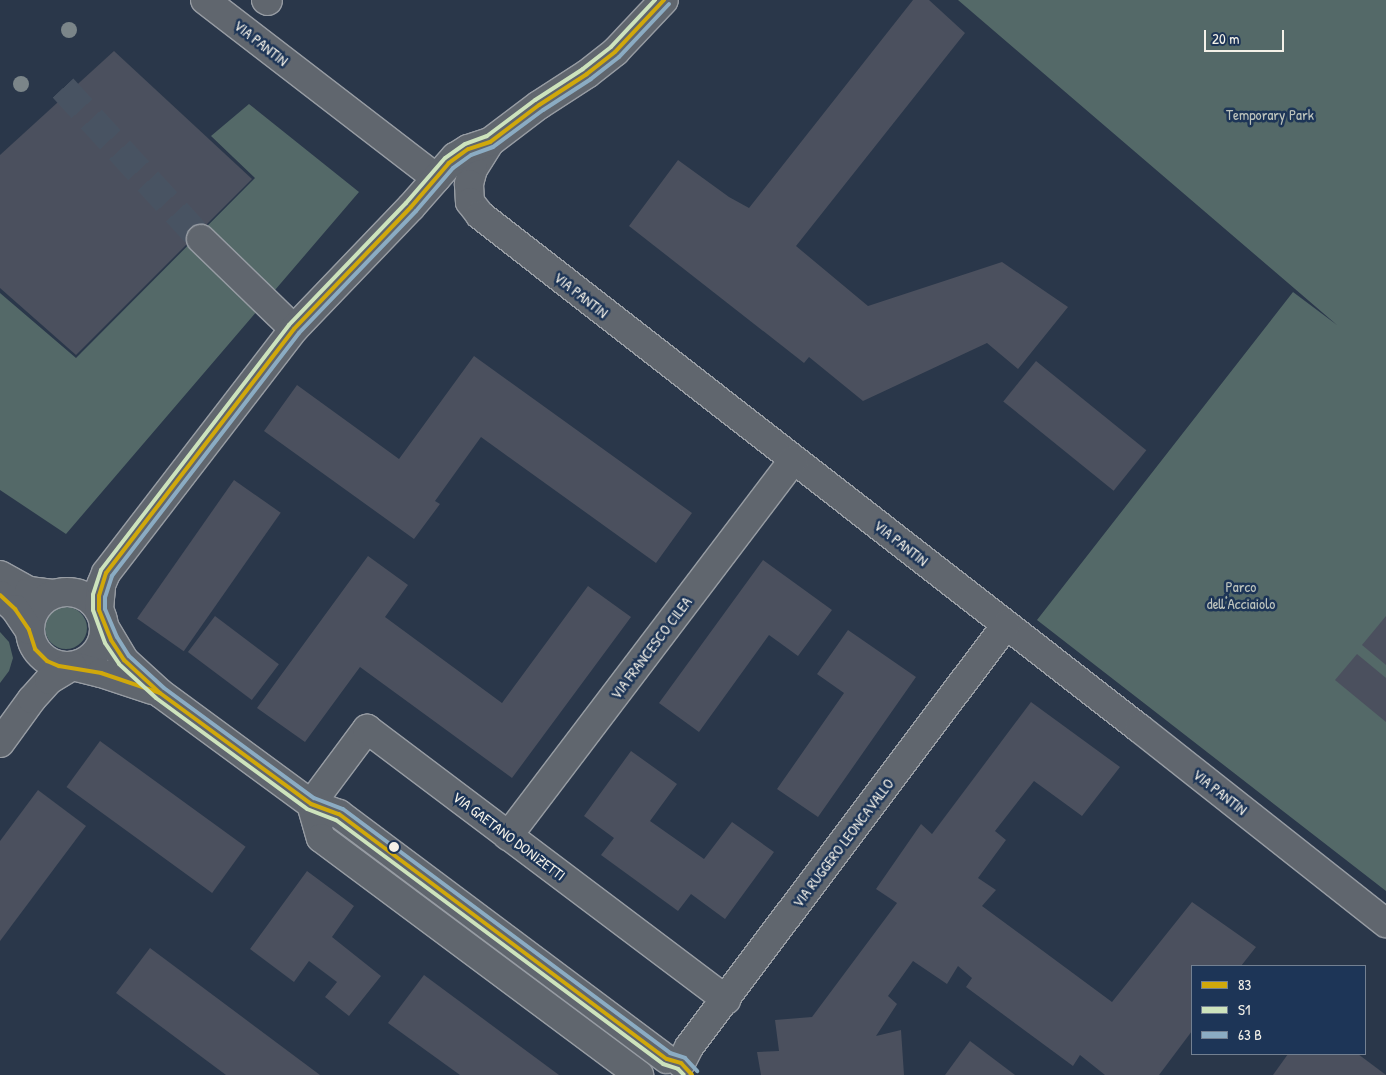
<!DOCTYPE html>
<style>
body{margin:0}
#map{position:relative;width:1386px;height:1075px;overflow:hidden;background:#2a374a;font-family:"Patrick Hand",sans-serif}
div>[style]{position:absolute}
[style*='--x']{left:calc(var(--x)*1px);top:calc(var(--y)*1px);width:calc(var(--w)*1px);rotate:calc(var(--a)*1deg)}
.green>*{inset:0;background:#546968}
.round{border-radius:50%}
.building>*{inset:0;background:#4b505e;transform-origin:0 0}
.minor-tunnel>*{height:28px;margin-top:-14px;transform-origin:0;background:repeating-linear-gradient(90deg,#485362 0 28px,transparent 0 42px)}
.roads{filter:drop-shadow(1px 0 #979ca3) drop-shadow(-1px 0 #979ca3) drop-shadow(0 1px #979ca3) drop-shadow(0 -1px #979ca3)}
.minor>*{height:28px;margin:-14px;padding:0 14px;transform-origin:14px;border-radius:14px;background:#60666e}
.minor>.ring{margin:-14px;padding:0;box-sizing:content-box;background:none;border:28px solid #60666e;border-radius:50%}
.bus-1>*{height:4px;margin:-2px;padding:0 2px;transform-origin:2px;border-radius:2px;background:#d0a80b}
.bus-2>*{height:4px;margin:-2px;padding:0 2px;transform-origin:2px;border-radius:2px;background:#cde3bc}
.bus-3>*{height:4px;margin:-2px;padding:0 2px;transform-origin:2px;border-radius:2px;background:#8bacc3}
.trees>*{width:16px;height:16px;margin:-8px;border-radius:50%;background:#7b8589}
.dots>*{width:14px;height:14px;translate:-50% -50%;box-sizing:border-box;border:2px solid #1d3557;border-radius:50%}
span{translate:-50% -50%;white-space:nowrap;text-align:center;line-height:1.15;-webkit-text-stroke:5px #1d3557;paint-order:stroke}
.street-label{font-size:15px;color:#f4f1e8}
.park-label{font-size:15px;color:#bec4bd}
.legend{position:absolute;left:1191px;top:965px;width:175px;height:90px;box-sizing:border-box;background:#1d3557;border:1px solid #738091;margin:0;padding:6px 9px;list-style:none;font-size:15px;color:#f4f1e8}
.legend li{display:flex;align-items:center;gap:10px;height:25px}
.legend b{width:25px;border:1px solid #738091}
.scale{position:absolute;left:1204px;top:30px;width:80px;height:22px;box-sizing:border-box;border:2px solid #f4f1e8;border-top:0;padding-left:6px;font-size:15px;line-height:18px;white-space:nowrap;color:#f4f1e8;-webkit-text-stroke:4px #1d3557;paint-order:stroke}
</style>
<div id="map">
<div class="green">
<div style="clip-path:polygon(958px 0,1386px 0,1386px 891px,1037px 620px,1293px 292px,1337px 325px)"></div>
<div style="clip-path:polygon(249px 104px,359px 192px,66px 534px,0 490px,0 293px,76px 358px,255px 178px,211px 136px)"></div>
<div class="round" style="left:45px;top:607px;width:42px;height:42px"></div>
<div style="clip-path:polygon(0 632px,9px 642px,13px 658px,9px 671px,0 683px)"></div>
</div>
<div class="building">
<div style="clip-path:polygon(913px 0,929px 0,965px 33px,796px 246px,868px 306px,1002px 262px,1068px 307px,1018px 369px,987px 343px,863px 401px,809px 357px,804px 363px,629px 226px,678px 160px,729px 197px,749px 208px)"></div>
<div style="clip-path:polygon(114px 51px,252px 179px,76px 355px,0 288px,0 155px)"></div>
<div style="clip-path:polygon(474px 356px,692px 513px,656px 563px,481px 437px,435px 501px,440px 504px,414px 539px,264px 431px,297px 385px,399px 459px)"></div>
<div style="left:1036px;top:361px;width:142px;height:52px;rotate:39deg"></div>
<div style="left:234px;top:480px;width:57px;height:169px;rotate:35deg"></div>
<div style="clip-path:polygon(368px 556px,408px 585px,385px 617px,502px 703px,588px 586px,631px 617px,512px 778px,360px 667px,305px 742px,257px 708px)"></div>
<div style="clip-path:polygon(763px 560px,832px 610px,798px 656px,769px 635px,699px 732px,659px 703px)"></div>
<div style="left:215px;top:616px;width:80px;height:45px;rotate:37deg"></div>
<div style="clip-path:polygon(1386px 616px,1386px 665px,1362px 645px)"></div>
<div style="clip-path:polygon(848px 630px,916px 677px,818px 817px,777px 789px,844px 693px,817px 674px)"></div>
<div style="clip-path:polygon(1357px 654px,1386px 678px,1386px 722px,1335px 680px)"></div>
<div style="clip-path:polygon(1031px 702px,1120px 767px,1082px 816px,1034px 781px,995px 831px,1006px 840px,978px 878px,996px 890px,982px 906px,1112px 1002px,1192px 902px,1256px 947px,1241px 966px,1192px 966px,1192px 1031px,1159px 1075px,1105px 1075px,1080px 1055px,1073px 1066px,966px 987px,972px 978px,958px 966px,947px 984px,913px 961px,888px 996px,897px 1004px,876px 1036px,901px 1030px,904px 1075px,761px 1075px,757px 1052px,779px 1051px,775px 1020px,812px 1017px,897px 903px,876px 889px,921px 824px,932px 834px)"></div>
<div style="left:100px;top:741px;width:180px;height:57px;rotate:36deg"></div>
<div style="clip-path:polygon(631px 751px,677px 784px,650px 821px,704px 859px,732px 822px,774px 852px,725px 919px,691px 894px,678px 911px,601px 855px,614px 838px,584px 816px)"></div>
<div style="clip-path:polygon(38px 790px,86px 826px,0 941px,0 841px)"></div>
<div style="clip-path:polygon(307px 871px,354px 906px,332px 937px,381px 976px,349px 1016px,325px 997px,337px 982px,309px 961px,294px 982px,250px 949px)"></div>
<div style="clip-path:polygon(150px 948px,320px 1075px,226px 1075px,116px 993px)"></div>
<div style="clip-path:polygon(424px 975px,559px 1075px,460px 1075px,388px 1023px)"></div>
<div style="clip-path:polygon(970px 1041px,1015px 1075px,945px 1075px)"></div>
<div style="clip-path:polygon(1288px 1054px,1358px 1054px,1386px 1075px,1273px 1075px)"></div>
</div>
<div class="minor-tunnel">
<div style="--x:63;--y:88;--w:205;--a:47.6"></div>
</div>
<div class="roads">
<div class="minor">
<div style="--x:205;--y:0;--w:292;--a:37.6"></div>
<div style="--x:266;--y:0;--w:2;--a:27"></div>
<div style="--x:490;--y:142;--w:32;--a:122"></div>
<div style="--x:473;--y:169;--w:16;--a:105"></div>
<div style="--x:469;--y:184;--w:18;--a:87"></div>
<div style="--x:470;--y:202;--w:16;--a:52"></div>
<div style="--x:480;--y:215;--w:835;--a:37.9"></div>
<div style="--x:1139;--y:728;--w:315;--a:38.3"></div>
<div style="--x:201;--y:239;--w:129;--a:44.1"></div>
<div style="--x:0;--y:575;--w:33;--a:29"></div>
<div style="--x:29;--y:591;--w:24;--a:7"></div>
<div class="ring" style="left:30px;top:592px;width:46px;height:46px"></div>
<div style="--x:0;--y:595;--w:21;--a:43"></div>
<div style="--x:15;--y:609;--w:25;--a:56"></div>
<div style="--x:99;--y:610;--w:25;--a:-85"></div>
<div style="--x:101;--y:585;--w:13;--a:-67"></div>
<div style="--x:106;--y:573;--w:308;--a:-52.4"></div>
<div style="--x:294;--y:329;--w:169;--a:-46.2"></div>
<div style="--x:411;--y:207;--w:67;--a:-48.7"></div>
<div style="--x:455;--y:157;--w:15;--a:-32"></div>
<div style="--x:468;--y:149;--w:23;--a:-18"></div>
<div style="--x:490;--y:142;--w:61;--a:-37.1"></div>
<div style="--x:539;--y:105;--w:57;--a:-32.9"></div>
<div style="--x:587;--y:74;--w:36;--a:-38"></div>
<div style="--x:615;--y:52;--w:71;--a:-46.7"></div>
<div style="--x:105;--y:628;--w:37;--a:59"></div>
<div style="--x:124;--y:660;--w:49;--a:42.5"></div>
<div style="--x:160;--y:693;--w:187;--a:36.3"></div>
<div style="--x:311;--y:804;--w:30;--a:20"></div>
<div style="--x:339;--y:814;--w:409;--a:36.8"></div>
<div style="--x:72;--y:666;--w:30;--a:14"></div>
<div style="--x:101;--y:673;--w:54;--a:18.4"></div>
<div style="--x:0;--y:743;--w:54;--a:-54"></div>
<div style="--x:32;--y:699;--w:25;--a:-48"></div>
<div style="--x:49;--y:680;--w:27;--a:-31"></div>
<div style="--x:311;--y:804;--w:94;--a:-53.3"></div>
<div style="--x:367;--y:729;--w:450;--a:37"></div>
<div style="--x:311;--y:804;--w:35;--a:74"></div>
<div style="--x:321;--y:838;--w:397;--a:36.7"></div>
<div style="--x:508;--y:836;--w:472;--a:-52.8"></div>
<div style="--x:681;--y:1063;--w:18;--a:-63"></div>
<div style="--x:689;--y:1047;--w:528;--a:-53.09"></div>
</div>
</div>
<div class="bus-1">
<div style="--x:664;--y:0;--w:71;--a:133.3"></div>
<div style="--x:615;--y:52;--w:36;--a:142"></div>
<div style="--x:587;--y:74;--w:57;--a:147.1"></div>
<div style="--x:539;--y:105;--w:61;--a:142.9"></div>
<div style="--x:490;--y:142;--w:23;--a:162"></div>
<div style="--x:468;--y:149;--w:24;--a:144"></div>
<div style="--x:449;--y:163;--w:58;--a:130.8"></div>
<div style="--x:411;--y:207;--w:169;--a:133.8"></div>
<div style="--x:294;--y:329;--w:308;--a:127.6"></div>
<div style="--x:106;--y:573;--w:24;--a:107"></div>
<div style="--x:99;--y:596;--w:14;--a:90"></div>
<div style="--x:99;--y:610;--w:32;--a:68"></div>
<div style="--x:111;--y:640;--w:24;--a:57"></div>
<div style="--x:124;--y:660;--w:49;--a:42.5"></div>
<div style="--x:160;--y:693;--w:187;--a:36.3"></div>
<div style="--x:311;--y:804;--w:30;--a:20"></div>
<div style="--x:339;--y:814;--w:409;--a:36.8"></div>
<div style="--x:667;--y:1059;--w:15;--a:16"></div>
<div style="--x:681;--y:1063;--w:16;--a:47"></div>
<div style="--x:0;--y:595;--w:21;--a:43"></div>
<div style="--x:15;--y:609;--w:25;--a:56"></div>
<div style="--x:29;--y:630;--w:20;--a:72"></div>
<div style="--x:35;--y:649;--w:17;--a:45"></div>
<div style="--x:47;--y:661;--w:13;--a:23"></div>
<div style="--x:59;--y:666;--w:43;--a:9.5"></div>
<div style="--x:101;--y:673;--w:62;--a:18.7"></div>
</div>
<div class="bus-2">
<div style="--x:655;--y:0;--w:64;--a:133.1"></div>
<div style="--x:611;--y:47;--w:36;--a:142"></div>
<div style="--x:583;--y:69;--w:57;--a:147.1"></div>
<div style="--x:535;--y:100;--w:60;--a:143.1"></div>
<div style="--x:487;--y:136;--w:23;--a:160"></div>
<div style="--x:465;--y:144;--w:24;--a:145"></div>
<div style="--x:445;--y:158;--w:60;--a:130.9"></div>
<div style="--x:406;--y:203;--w:169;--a:133.8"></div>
<div style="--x:289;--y:325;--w:309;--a:127.5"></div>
<div style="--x:101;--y:570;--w:26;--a:108"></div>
<div style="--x:93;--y:595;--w:15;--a:90"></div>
<div style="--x:93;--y:610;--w:35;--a:70"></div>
<div style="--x:105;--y:643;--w:25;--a:56"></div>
<div style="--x:119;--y:664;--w:50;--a:42.6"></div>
<div style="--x:156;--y:698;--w:187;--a:36.3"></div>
<div style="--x:307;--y:809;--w:31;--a:21"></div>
<div style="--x:336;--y:820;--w:408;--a:36.7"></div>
<div style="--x:663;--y:1064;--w:16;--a:18"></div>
<div style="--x:678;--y:1069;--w:8;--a:45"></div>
</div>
<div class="bus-3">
<div style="--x:669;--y:4;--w:73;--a:133.3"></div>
<div style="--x:619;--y:57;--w:36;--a:142"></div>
<div style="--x:591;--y:79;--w:57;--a:147.1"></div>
<div style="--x:543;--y:110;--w:62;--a:143.5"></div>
<div style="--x:493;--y:147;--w:23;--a:160"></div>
<div style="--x:471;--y:155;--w:22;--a:144"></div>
<div style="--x:453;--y:168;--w:57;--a:130.7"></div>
<div style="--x:416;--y:211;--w:169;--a:133.8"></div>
<div style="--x:299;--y:333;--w:307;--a:127.6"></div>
<div style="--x:112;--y:576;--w:22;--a:108"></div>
<div style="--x:105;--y:597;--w:12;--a:90"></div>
<div style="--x:105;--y:609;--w:30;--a:67"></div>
<div style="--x:117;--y:637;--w:22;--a:58"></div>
<div style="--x:129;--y:656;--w:47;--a:42.4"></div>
<div style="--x:164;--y:688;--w:186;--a:36.3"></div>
<div style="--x:314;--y:798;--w:31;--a:21"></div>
<div style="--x:343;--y:809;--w:408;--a:36.7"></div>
<div style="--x:670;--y:1053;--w:16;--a:18"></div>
<div style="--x:685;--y:1058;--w:18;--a:47"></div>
</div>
<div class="trees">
<div style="left:69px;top:30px"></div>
<div style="left:21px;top:84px"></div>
</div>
<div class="dots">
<div style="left:394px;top:847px;background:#f4f1e8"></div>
</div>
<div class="street-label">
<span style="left:261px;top:43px;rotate:38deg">VIA PANTIN</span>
<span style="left:581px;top:295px;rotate:38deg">VIA PANTIN</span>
<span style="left:901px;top:543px;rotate:38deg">VIA PANTIN</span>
<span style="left:651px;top:648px;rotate:-53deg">VIA FRANCESCO CILEA</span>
<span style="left:1220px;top:792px;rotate:38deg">VIA PANTIN</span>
<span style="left:509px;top:836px;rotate:37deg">VIA GAETANO DONIZETTI</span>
<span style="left:843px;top:843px;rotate:-53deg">VIA RUGGERO LEONCAVALLO</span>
</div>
<div class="park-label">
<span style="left:1270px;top:115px">Temporary Park</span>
<span style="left:1241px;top:595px">Parco<br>dell'Acciaiolo</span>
</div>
<ul class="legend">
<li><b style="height:6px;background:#d0a80b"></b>83</li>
<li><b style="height:6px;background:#cde3bc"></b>S1</li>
<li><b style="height:6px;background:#8bacc3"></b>63 B</li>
</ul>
<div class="scale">20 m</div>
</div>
